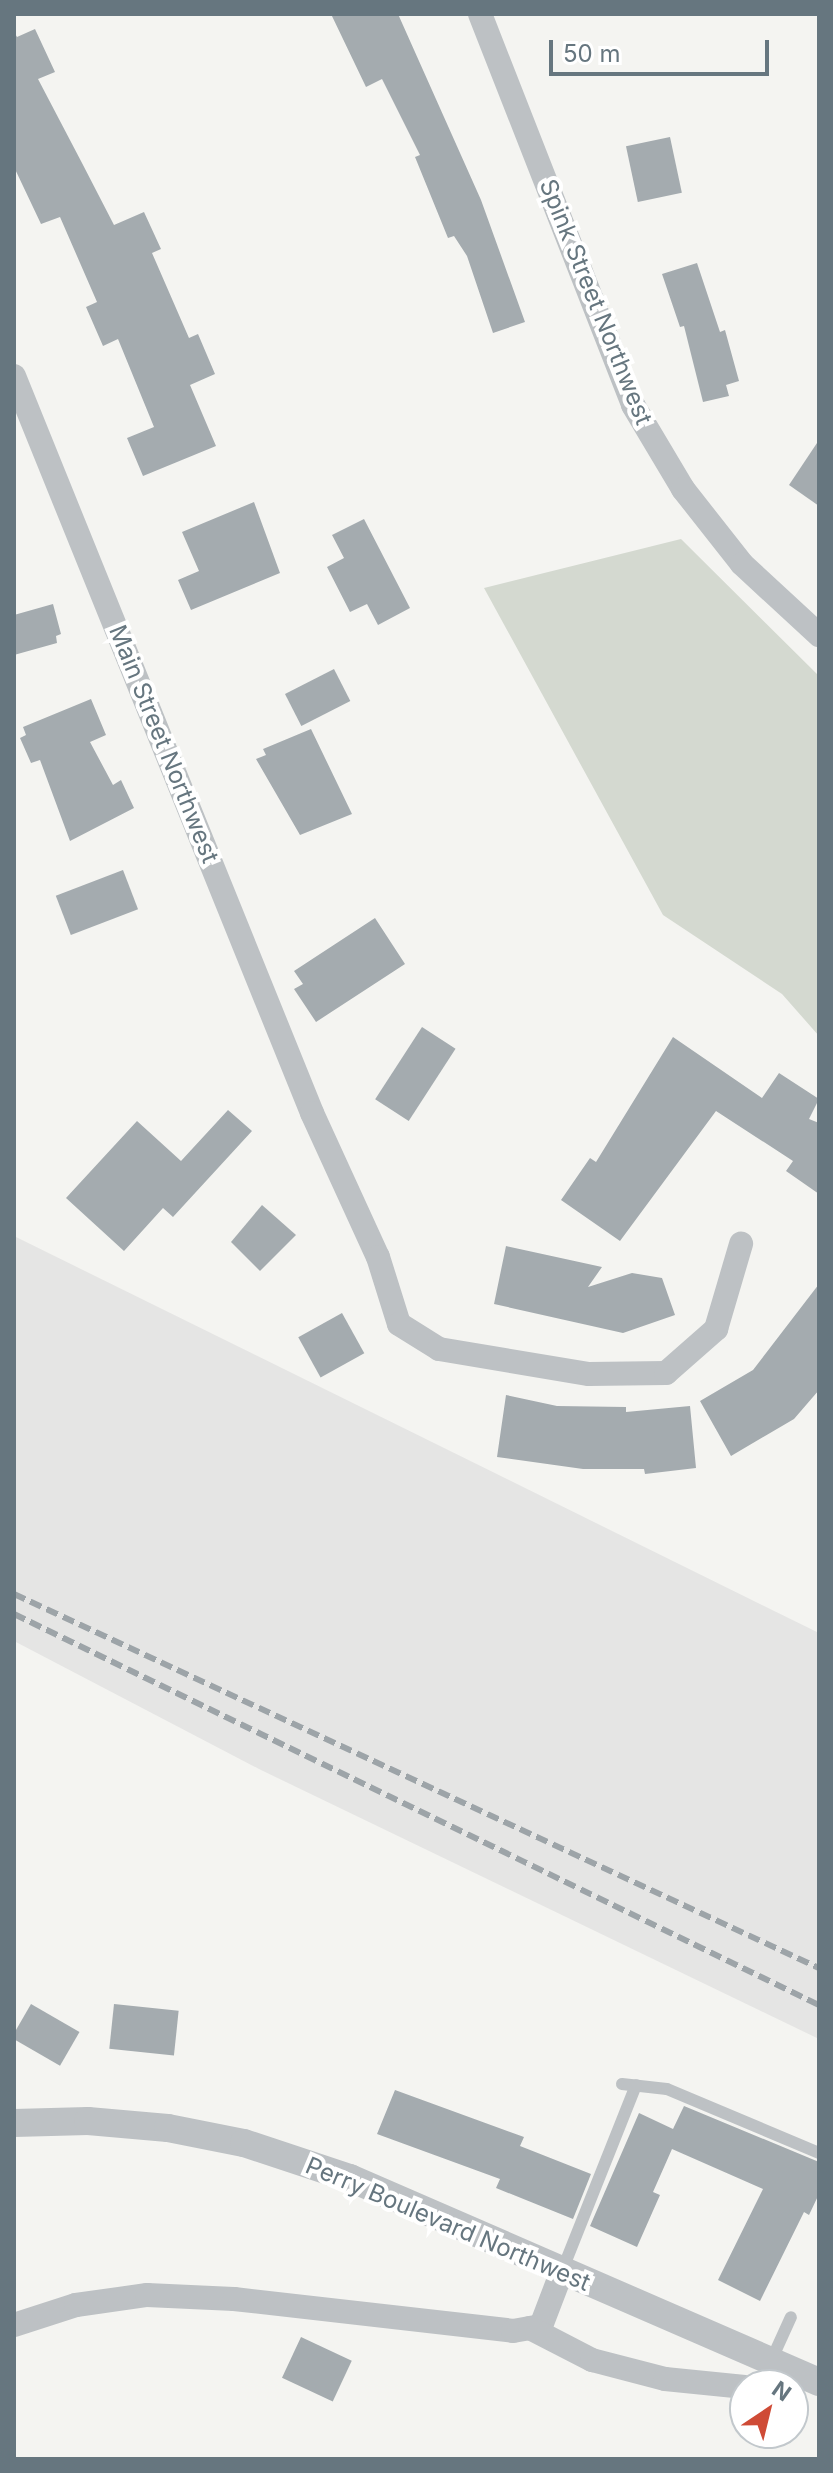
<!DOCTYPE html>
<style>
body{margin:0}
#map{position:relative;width:833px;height:2473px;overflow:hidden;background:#f4f4f1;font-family:Inter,sans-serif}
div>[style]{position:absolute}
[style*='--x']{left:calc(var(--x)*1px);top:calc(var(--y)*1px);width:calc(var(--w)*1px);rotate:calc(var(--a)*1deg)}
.built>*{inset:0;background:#e5e5e4}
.green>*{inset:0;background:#d4d9d0}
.building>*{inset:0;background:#a4abaf;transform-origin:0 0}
.service>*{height:12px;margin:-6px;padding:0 6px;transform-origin:6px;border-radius:6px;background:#bdc1c4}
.minor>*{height:24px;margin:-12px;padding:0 12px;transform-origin:12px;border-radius:12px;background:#bdc1c4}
.tertiary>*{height:28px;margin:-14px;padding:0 14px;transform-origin:14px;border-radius:14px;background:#bdc1c4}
.rail>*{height:6px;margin-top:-3px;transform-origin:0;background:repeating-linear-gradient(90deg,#9da4a8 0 12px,transparent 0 18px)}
span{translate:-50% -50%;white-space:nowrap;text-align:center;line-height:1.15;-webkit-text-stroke:8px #fff;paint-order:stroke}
.street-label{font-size:24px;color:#66767f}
.frame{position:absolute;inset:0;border:16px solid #66767f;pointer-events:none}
.north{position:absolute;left:729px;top:2369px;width:80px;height:80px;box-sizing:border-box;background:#fff;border:2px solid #c2c8cc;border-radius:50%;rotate:35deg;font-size:22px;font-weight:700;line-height:32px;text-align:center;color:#66767f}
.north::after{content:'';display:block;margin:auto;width:28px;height:36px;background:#cf4b36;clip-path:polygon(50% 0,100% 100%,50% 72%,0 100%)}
.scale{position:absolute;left:549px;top:40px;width:220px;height:36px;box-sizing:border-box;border:4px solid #66767f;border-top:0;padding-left:10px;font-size:24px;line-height:28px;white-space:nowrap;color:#66767f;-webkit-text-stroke:6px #fff;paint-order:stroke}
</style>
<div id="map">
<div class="built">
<div style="clip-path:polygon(14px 1236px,819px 1633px,819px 2039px,261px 1770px,14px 1641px)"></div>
</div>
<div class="green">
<div style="clip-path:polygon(681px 539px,819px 676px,819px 1036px,782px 994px,663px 915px,484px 588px)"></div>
</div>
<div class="building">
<div style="clip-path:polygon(331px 14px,398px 14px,481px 200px,525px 322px,493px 333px,467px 256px,454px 236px,448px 238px,415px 157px,420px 155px,382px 79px,366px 87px)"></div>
<div style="clip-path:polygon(35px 29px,55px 72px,38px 79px,82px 163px,114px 225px,144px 212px,161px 249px,152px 253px,189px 338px,198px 334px,215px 374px,190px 385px,216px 446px,143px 476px,127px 438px,154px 427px,118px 339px,103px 346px,86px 307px,97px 302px,60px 217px,41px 224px,14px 167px,14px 32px,17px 37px)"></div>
<div style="left:670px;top:137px;width:57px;height:45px;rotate:78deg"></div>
<div style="clip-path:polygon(697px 263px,720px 332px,725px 330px,739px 381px,726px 385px,729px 396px,703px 402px,684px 326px,680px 327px,662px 274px)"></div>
<div style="clip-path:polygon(819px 440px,819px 506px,789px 485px)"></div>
<div style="clip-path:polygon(254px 502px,280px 573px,191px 610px,178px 580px,199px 571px,182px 532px)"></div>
<div style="clip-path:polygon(364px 519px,410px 608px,378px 625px,367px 604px,350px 612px,327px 567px,344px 558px,332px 535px)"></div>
<div style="clip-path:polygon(53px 604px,61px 634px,56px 636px,57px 643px,14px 655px,14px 615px)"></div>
<div style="left:334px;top:669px;width:36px;height:55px;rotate:63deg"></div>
<div style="clip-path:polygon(91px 699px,106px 735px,90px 742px,113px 785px,121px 780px,134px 808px,70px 841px,40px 760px,31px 763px,20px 738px,26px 735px,23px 727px)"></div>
<div style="clip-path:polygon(311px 729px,352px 814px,300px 835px,256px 759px,266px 755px,263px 749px)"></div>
<div style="left:123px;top:870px;width:42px;height:72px;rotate:69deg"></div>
<div style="clip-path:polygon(375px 918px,405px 964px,316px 1022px,294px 989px,303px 984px,294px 971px)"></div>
<div style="left:422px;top:1027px;width:40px;height:86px;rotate:33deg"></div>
<div style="clip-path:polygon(673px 1037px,762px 1098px,779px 1073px,819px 1099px,809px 1119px,819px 1123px,819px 1194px,786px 1171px,793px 1161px,716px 1111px,620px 1241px,561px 1200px,590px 1158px,596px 1162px)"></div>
<div style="clip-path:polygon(228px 1110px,252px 1131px,173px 1217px,163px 1208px,124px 1251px,66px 1198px,137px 1121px,181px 1161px)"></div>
<div style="clip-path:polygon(262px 1205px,296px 1235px,260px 1271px,231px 1242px)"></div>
<div style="clip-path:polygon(506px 1246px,602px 1267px,588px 1287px,632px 1273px,662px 1278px,675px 1315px,623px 1333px,494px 1304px)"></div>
<div style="clip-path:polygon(819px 1284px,819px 1390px,794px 1419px,731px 1456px,700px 1401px,753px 1370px)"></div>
<div style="left:342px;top:1313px;width:46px;height:50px;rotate:61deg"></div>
<div style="clip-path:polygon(506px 1395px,557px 1406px,626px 1407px,626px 1412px,690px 1406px,696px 1468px,645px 1474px,644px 1469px,583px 1469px,497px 1457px)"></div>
<div style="left:31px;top:2004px;width:56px;height:39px;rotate:30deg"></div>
<div style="left:114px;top:2004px;width:65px;height:45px;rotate:6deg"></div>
<div style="clip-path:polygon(395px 2090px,524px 2137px,520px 2146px,591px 2174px,573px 2219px,496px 2188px,500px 2179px,377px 2134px)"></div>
<div style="clip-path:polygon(684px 2106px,819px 2162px,819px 2194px,809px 2215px,804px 2212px,760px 2301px,718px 2280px,763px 2189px,672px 2149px,653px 2192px,660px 2195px,637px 2247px,590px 2226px,639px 2113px,673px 2129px)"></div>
<div style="left:301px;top:2337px;width:56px;height:45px;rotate:25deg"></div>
</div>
<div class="service">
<div style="--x:622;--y:2084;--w:45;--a:6.3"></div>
<div style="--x:667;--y:2089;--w:165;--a:22.8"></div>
<div style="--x:562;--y:2271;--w:200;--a:-68.3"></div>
<div style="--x:771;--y:2361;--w:48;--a:-65.6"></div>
</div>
<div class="minor">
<div style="--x:480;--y:14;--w:420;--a:68.6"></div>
<div style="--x:633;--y:405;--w:98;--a:59.2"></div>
<div style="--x:683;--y:489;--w:95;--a:51.8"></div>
<div style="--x:742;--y:564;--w:105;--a:42.7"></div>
<div style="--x:14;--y:376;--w:795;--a:67.98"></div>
<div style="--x:312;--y:1113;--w:158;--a:65.4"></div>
<div style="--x:378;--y:1257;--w:70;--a:72.6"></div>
<div style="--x:399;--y:1324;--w:47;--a:32"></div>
<div style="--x:439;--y:1349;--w:152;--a:9.5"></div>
<div style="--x:589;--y:1374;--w:77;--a:-0.7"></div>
<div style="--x:666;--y:1373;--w:67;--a:-41.3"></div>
<div style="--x:716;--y:1329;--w:89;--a:-73.6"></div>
<div style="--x:14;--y:2325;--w:65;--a:-17.9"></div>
<div style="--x:76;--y:2305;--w:72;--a:-8"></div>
<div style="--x:147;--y:2295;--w:87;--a:2.6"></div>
<div style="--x:234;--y:2299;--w:281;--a:6.5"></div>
<div style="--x:513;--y:2331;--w:28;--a:-10"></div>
<div style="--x:541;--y:2326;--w:59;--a:-69.1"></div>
<div style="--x:530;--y:2328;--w:70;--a:27.3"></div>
<div style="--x:592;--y:2360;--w:75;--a:14.6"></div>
<div style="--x:665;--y:2379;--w:80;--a:5.7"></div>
</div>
<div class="tertiary">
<div style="--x:14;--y:2123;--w:74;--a:-1.5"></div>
<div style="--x:88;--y:2121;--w:80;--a:5"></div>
<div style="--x:168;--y:2128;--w:77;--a:11.2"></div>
<div style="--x:244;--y:2143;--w:112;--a:18.3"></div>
<div style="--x:350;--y:2178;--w:511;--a:23.51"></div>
</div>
<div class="rail">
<div style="--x:14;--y:1594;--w:888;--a:24.92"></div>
<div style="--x:14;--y:1614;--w:895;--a:25.91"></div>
</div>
<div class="street-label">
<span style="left:596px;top:302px;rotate:68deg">Spink Street Northwest</span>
<span style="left:164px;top:744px;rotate:68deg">Main Street Northwest</span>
<span style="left:448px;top:2224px;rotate:23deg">Perry Boulevard Northwest</span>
</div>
<div class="frame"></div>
<div class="north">N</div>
<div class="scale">50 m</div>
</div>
